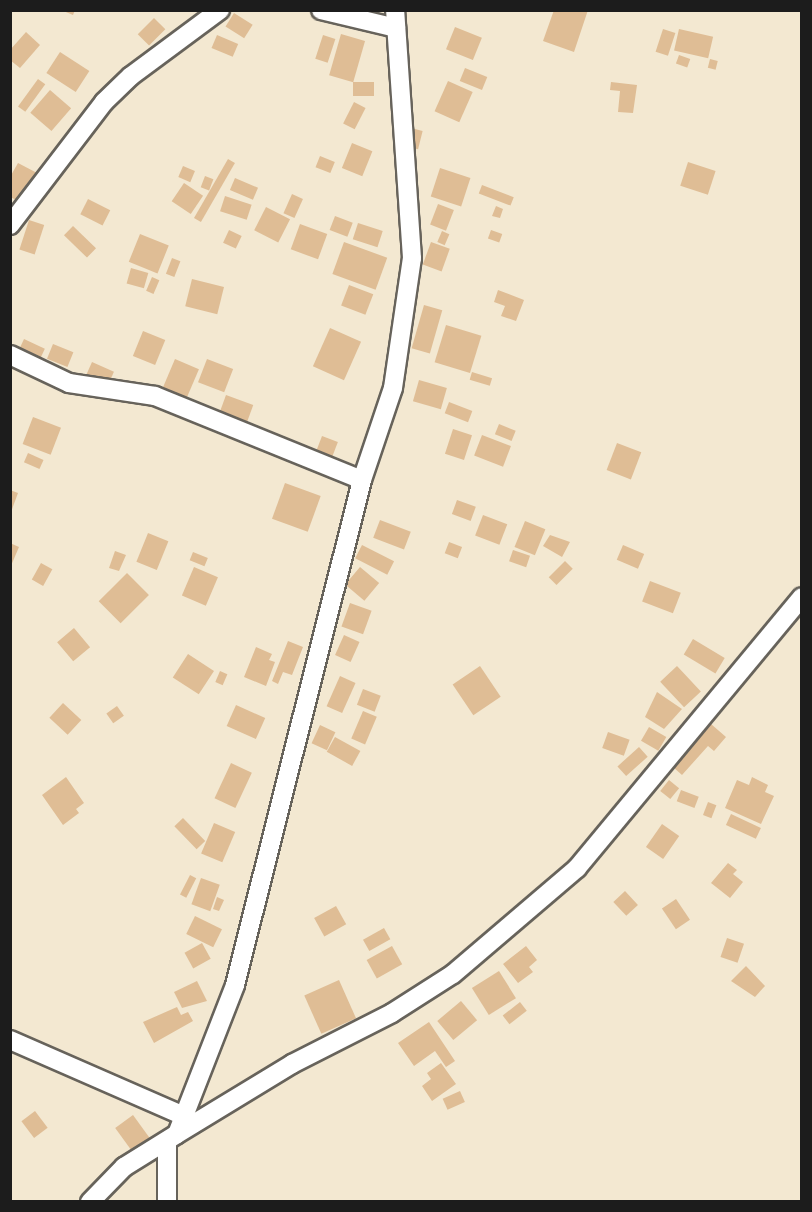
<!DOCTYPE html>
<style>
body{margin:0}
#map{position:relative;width:812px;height:1212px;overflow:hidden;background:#f3e8d1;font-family:"Shantell Sans",sans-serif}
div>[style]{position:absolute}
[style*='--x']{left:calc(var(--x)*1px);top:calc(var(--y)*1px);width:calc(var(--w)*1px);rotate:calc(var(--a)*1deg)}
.building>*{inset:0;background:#dfbd95;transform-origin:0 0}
.roads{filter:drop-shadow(2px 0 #67635b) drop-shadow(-2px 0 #67635b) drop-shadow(0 2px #67635b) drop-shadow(0 -2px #67635b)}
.street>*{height:18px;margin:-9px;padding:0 9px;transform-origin:9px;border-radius:9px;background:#fff}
span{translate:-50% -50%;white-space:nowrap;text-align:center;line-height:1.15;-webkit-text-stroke:4.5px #f7f3e8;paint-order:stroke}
.frame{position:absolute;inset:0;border:12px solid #1c1c1c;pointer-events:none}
</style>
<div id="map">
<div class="building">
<div style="clip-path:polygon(61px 10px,75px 10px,73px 15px)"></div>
<div style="clip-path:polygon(554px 10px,588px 10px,574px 52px,543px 41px)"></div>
<div style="left:234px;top:13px;width:22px;height:16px;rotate:32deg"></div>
<div style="left:154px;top:18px;width:16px;height:23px;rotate:45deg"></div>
<div style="left:455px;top:27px;width:29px;height:24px;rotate:22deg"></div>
<div style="left:663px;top:29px;width:13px;height:24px;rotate:18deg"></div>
<div style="left:679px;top:29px;width:35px;height:22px;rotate:13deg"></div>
<div style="clip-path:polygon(26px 32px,40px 45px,20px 68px,10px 60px,10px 50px)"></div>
<div style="left:341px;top:34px;width:25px;height:43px;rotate:16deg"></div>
<div style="left:217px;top:35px;width:23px;height:14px;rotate:23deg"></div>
<div style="left:323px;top:35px;width:13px;height:25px;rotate:18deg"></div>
<div style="left:60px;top:52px;width:35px;height:25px;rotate:33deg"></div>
<div style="left:679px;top:55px;width:12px;height:9px;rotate:20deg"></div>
<div style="left:710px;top:59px;width:8px;height:9px;rotate:14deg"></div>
<div style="left:465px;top:68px;width:24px;height:14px;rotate:22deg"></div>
<div style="left:38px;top:79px;width:9px;height:34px;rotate:36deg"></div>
<div style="left:448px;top:81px;width:27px;height:33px;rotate:24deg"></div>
<div style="left:353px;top:82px;width:21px;height:14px"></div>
<div style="clip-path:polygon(611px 82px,637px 85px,633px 113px,618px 112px,620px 91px,610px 90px)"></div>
<div style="left:50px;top:90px;width:28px;height:30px;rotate:41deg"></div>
<div style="left:354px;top:102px;width:13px;height:24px;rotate:27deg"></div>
<div style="left:411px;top:128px;width:12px;height:19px;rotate:14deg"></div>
<div style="left:352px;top:143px;width:22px;height:27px;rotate:22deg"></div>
<div style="left:320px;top:156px;width:16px;height:12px;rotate:22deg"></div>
<div style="left:228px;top:159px;width:8px;height:68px;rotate:30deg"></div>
<div style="left:688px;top:162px;width:29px;height:25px;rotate:18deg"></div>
<div style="clip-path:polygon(18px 163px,39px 174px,23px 203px,10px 197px,10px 177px)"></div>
<div style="left:183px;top:166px;width:13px;height:12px;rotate:23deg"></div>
<div style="left:440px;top:168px;width:32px;height:30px;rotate:18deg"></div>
<div style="left:205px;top:176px;width:9px;height:12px;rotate:21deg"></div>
<div style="left:235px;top:178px;width:25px;height:13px;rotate:23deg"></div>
<div style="left:184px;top:183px;width:23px;height:22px;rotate:34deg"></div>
<div style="left:482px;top:185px;width:34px;height:9px;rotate:21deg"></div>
<div style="left:292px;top:194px;width:12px;height:21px;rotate:24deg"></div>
<div style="left:225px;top:196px;width:28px;height:16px;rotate:18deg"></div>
<div style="left:88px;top:199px;width:25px;height:17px;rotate:27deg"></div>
<div style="left:438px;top:204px;width:17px;height:22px;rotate:21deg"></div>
<div style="clip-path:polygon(496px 206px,503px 209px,500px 218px,492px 216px)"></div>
<div style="left:266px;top:207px;width:27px;height:26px;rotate:27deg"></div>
<div style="left:335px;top:216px;width:19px;height:15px;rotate:21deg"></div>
<div style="left:29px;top:220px;width:16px;height:31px;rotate:18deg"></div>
<div style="left:358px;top:223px;width:26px;height:17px;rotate:18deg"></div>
<div style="left:300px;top:224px;width:29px;height:27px;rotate:20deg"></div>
<div style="left:73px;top:226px;width:32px;height:13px;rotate:44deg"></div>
<div style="left:229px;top:230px;width:14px;height:14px;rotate:25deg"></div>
<div style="left:491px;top:230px;width:12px;height:9px;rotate:20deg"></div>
<div style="left:442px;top:231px;width:8px;height:12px;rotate:23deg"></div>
<div style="left:140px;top:234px;width:31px;height:30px;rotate:22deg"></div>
<div style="left:344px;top:242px;width:46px;height:34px;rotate:20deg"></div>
<div style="left:431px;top:242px;width:20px;height:24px;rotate:20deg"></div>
<div style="left:172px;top:258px;width:9px;height:17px;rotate:21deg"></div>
<div style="left:131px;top:268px;width:18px;height:16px;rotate:16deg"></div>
<div style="left:152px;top:277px;width:8px;height:15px;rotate:23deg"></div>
<div style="left:192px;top:279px;width:33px;height:28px;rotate:14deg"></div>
<div style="left:349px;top:285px;width:26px;height:22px;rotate:21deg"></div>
<div style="clip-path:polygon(498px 290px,524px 300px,516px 321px,501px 316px,505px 306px,494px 302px)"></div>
<div style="left:424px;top:305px;width:19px;height:45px;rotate:16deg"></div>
<div style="left:446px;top:325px;width:37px;height:39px;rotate:17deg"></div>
<div style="left:330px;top:328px;width:34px;height:42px;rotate:24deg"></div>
<div style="left:143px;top:331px;width:24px;height:27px;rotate:22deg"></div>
<div style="left:24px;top:339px;width:23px;height:16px;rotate:25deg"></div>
<div style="left:53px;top:344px;width:22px;height:16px;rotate:22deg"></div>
<div style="left:175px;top:359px;width:26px;height:32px;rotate:23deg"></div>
<div style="left:207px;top:359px;width:28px;height:25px;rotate:21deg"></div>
<div style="left:92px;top:362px;width:24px;height:18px;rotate:24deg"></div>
<div style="left:472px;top:372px;width:21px;height:8px;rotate:17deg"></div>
<div style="left:419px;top:380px;width:29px;height:22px;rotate:16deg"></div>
<div style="left:226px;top:395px;width:29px;height:21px;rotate:20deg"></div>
<div style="left:449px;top:402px;width:25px;height:12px;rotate:21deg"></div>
<div style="left:33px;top:417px;width:30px;height:29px;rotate:21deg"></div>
<div style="left:499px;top:424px;width:18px;height:11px;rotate:22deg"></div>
<div style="left:453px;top:429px;width:20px;height:26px;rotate:18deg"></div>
<div style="left:482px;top:435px;width:31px;height:22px;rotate:21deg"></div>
<div style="left:322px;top:436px;width:17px;height:24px;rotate:21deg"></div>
<div style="left:617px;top:443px;width:26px;height:29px;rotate:21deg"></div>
<div style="left:28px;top:453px;width:17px;height:10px;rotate:24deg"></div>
<div style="left:285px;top:483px;width:38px;height:38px;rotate:20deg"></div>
<div style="clip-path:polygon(10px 490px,18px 493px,11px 512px,10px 512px)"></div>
<div style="left:457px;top:500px;width:20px;height:15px;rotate:20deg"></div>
<div style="left:483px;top:515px;width:26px;height:22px;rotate:21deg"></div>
<div style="left:380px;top:520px;width:33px;height:19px;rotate:21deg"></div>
<div style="left:525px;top:521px;width:22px;height:28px;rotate:22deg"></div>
<div style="left:148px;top:533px;width:22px;height:31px;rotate:22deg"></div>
<div style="clip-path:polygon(550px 535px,570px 542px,562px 557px,543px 546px)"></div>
<div style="left:449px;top:542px;width:14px;height:12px;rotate:21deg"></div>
<div style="clip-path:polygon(10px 543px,19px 547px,10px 568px)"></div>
<div style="left:362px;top:545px;width:36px;height:15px;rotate:27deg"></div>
<div style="left:623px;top:545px;width:23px;height:16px;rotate:23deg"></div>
<div style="left:513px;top:550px;width:18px;height:12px;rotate:19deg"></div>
<div style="clip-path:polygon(115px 551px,126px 555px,119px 571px,109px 568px)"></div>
<div style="left:193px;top:552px;width:16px;height:9px;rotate:22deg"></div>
<div style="left:565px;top:561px;width:11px;height:23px;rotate:45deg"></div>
<div style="left:41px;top:563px;width:13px;height:19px;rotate:29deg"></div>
<div style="left:194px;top:567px;width:26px;height:31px;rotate:23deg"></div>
<div style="left:360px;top:567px;width:25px;height:23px;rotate:40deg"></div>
<div style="left:127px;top:573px;width:31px;height:40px;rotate:45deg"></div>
<div style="left:650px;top:581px;width:33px;height:22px;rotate:21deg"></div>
<div style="left:350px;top:603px;width:23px;height:25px;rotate:20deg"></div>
<div style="left:74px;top:628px;width:25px;height:22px;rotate:50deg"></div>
<div style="left:344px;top:635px;width:17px;height:22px;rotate:24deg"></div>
<div style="left:693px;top:639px;width:37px;height:18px;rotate:31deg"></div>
<div style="clip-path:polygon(288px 641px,303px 647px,292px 675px,283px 672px,278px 684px,272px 681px)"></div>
<div style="clip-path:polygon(256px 647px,272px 654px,269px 660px,275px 662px,266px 686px,244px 677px)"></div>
<div style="left:188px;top:654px;width:31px;height:28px;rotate:33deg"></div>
<div style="left:480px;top:666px;width:37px;height:33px;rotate:56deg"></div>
<div style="left:677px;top:666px;width:35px;height:23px;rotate:47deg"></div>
<div style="left:220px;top:671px;width:8px;height:12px;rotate:23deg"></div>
<div style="left:340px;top:676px;width:17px;height:33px;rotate:24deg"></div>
<div style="left:363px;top:689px;width:19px;height:17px;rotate:21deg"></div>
<div style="clip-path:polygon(657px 692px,682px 709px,664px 729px,645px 717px)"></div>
<div style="left:63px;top:703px;width:25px;height:20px;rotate:43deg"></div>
<div style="left:236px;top:705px;width:32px;height:23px;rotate:24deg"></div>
<div style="left:117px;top:706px;width:12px;height:13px;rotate:55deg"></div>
<div style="left:363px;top:711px;width:15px;height:30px;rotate:23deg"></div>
<div style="clip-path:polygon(711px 724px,726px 737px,714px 751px,708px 746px,682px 775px,673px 767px)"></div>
<div style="left:320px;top:725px;width:17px;height:20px;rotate:25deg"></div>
<div style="left:649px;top:727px;width:20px;height:16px;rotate:30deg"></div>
<div style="left:608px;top:732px;width:23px;height:17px;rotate:20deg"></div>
<div style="left:335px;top:737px;width:29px;height:17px;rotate:29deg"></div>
<div style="left:639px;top:747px;width:13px;height:29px;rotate:48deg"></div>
<div style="left:231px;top:763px;width:23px;height:39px;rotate:25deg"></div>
<div style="clip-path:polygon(66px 777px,84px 803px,76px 809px,79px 813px,63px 825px,42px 795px)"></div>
<div style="clip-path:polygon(752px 777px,768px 785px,765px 792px,774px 796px,761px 824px,725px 808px,737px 780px,749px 785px)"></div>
<div style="left:669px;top:780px;width:13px;height:14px;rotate:39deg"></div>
<div style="left:681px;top:790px;width:19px;height:12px;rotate:21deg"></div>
<div style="left:708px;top:802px;width:9px;height:14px;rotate:21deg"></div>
<div style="left:731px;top:814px;width:33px;height:12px;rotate:25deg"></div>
<div style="left:183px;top:818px;width:32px;height:12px;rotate:46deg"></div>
<div style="left:214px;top:823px;width:23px;height:33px;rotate:23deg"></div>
<div style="left:662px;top:824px;width:21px;height:28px;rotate:35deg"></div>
<div style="clip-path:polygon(728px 863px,737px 870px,733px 874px,743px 882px,730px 898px,711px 883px)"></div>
<div style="left:190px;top:875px;width:7px;height:22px;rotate:27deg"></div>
<div style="left:201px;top:878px;width:20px;height:28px;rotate:20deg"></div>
<div style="left:625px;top:891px;width:19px;height:16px;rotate:47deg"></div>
<div style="clip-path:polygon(217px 897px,224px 900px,219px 911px,213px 909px)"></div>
<div style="left:676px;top:899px;width:25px;height:17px;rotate:56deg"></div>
<div style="left:336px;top:906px;width:21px;height:25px;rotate:61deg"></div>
<div style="left:195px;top:916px;width:30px;height:20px;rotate:26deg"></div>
<div style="left:384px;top:928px;width:13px;height:24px;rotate:61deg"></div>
<div style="left:727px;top:938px;width:18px;height:20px;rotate:19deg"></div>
<div style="left:202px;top:943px;width:18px;height:20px;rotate:61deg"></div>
<div style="left:392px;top:946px;width:21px;height:29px;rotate:61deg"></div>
<div style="clip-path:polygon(526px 946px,537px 960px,529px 967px,533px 972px,518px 983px,503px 964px)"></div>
<div style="clip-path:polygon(746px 966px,765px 986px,755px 997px,731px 981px)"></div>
<div style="left:499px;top:971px;width:32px;height:32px;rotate:58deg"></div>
<div style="left:339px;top:980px;width:42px;height:38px;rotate:66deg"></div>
<div style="clip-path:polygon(197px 981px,207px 1001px,182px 1008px,174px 992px)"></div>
<div style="left:461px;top:1001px;width:25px;height:31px;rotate:50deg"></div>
<div style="left:520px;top:1002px;width:11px;height:22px;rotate:52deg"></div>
<div style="clip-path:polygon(177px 1007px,181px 1015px,188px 1012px,193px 1021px,154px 1043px,143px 1022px)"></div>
<div style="clip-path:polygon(429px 1022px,455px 1061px,446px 1067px,435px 1051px,414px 1066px,398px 1043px)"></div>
<div style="clip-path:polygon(441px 1063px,456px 1084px,432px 1101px,422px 1086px,431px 1079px,427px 1073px)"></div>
<div style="left:460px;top:1091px;width:12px;height:19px;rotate:66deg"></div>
<div style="left:35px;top:1111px;width:21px;height:17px;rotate:53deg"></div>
<div style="left:133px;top:1115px;width:29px;height:22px;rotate:54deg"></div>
</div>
<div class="roads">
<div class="street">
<div style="--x:321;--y:10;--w:77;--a:13.5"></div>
<div style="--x:10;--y:225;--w:155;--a:-52.6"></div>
<div style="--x:104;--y:102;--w:37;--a:-44"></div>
<div style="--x:131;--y:76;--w:111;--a:-36.6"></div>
<div style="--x:10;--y:355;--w:65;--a:25.4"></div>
<div style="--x:69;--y:383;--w:87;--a:8.6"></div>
<div style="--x:155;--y:396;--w:223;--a:22.1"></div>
<div style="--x:10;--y:1040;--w:188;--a:23.6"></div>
<div style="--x:177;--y:1134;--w:160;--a:-68.7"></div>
<div style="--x:235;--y:985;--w:521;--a:-75.88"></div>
<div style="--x:362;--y:480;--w:97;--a:-71.4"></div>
<div style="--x:393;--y:388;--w:131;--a:-81.7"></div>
<div style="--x:412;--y:258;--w:249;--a:-93.9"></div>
<div style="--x:90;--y:1202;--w:49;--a:-45.8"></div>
<div style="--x:124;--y:1167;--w:62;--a:-31.9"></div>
<div style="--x:177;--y:1134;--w:135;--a:-31.3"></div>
<div style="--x:292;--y:1064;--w:112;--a:-27"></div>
<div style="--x:392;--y:1013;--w:72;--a:-32.6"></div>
<div style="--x:453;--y:974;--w:163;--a:-40.5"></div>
<div style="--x:577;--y:868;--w:352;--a:-50.3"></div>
<div style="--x:167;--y:1202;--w:61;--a:-90"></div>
</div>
</div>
<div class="frame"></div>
</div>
